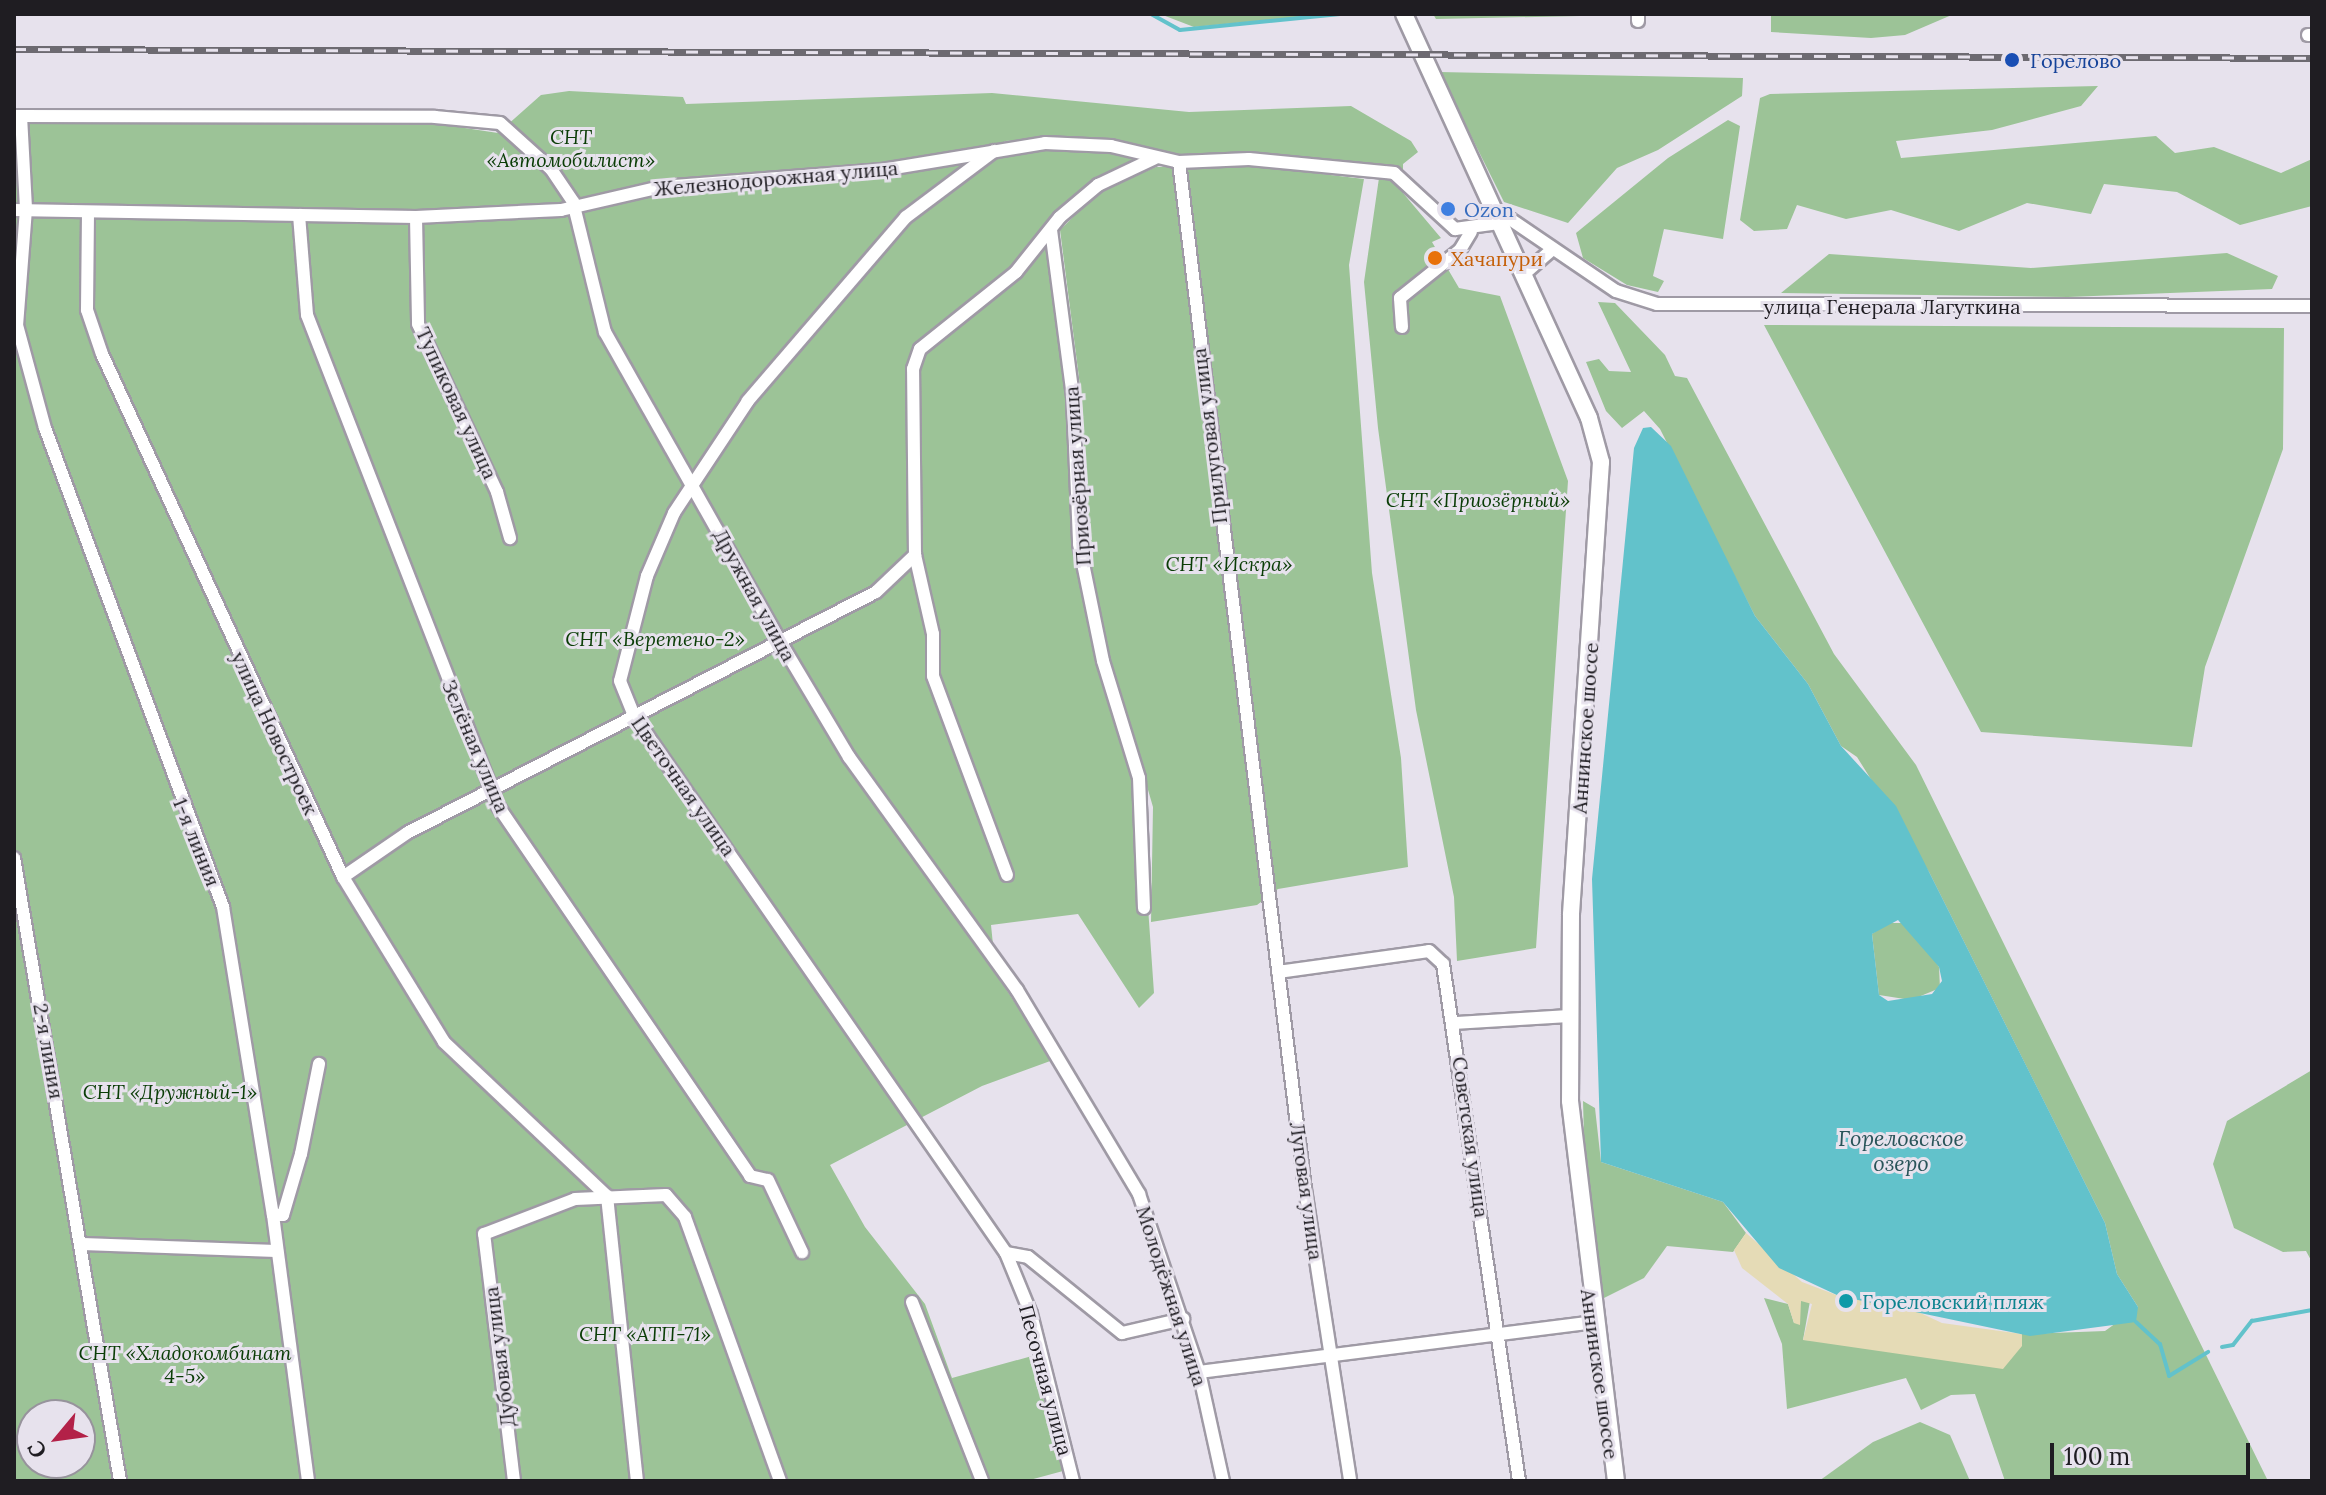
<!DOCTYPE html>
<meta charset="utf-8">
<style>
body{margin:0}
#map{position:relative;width:2326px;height:1495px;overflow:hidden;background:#e7e2ed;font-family:Lora,serif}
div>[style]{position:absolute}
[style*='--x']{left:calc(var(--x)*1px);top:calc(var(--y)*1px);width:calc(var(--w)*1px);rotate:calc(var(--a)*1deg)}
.green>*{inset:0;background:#9cc397}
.sand>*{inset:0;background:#e5dbb6}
.water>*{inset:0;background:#62c2cb}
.stream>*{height:4px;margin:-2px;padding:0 2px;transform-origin:2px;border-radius:2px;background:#62c2cb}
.roads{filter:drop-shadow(2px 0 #9f9aa5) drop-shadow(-2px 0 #9f9aa5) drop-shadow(0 2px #9f9aa5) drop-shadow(0 -2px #9f9aa5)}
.street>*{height:12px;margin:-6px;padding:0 6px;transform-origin:6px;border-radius:6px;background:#fff}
.secondary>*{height:16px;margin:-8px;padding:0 8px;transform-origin:8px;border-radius:8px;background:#fff}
.rail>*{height:7px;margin-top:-3.5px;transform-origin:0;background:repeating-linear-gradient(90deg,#e7e2ed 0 12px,#6d6a71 0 24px);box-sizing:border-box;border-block:2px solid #6d6a71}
.dots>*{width:22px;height:22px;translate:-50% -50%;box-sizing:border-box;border:4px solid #e7e2ed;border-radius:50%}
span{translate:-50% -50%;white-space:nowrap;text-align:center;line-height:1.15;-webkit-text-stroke:6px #e7e2ed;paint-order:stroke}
.transit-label{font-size:20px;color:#164399}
.left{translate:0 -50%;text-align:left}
.park-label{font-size:20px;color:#0a3d06;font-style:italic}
.street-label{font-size:20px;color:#1f1d22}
.shop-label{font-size:20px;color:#366cbe}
.food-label{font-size:20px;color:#c56008}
.culture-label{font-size:20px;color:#0d838f}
.water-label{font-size:22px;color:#295459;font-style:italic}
.frame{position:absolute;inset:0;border:16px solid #1f1d22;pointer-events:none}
.north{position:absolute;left:16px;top:1399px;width:80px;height:80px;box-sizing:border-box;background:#e7e2ed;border:2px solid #97939c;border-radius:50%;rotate:241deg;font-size:22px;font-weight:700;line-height:32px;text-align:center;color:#1f1d22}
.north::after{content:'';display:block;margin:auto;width:28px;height:36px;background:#b32148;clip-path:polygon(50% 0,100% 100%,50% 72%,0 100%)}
.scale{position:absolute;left:2050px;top:1443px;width:200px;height:36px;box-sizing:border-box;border:4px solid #1f1d22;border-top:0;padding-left:10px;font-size:24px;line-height:28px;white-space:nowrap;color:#1f1d22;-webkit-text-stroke:6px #e7e2ed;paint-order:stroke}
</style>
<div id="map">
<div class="green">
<div style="clip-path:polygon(1160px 14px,1330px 14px,1194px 27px)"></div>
<div style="clip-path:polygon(1433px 14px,1626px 14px,1626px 15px,1436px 19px)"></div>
<div style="clip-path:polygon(1771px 14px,1954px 14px,1905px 35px,1871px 38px,1771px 32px)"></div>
<div style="clip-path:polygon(1439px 72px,1743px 78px,1742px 96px,1658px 150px,1617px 168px,1568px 223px,1504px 202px)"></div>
<div style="clip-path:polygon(2098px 86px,2081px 106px,1992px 130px,1896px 141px,1901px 158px,2156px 136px,2175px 153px,2214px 147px,2281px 173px,2312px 159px,2312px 206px,2240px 225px,2177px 192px,2104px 184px,2091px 214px,2027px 203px,1959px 231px,1891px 210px,1846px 219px,1797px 205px,1787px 229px,1754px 231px,1740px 220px,1760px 98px,1770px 94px)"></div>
<div style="clip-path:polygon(evenodd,569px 91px,683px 97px,686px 104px,992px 93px,1189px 112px,1351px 106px,1411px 141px,1418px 152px,1403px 164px,1403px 193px,1441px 238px,1432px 242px,1459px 288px,1500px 296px,1568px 481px,1536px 948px,1457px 961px,1454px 897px,1416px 710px,1378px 428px,1364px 282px,1381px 164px,1241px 152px,1172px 155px,1067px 138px,1005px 141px,996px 149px,1111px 146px,1155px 158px,1098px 185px,1051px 230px,1073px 398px,1079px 544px,1139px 778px,1154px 993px,1139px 1008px,1078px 914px,991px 925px,996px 974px,1053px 1060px,982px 1086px,830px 1165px,865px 1227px,925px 1304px,952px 1378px,1032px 1356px,1063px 1471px,1026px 1481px,14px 1481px,14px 122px,445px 125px,498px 133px,541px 95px,569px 91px,34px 203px,308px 210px,428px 212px,27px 209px,34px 203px,569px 91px,32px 1415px,80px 1415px,80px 1463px,32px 1463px,32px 1415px)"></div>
<div style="clip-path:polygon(1728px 120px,1740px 126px,1723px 239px,1664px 229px,1653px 276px,1664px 281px,1658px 292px,1627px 285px,1583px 258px,1576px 233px,1668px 158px)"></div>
<div style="clip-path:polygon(1246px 165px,1364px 179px,1349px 265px,1372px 573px,1401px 758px,1408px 867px,1278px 889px,1257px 905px,1151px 922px,1153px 807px,1089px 587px,1082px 401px,1060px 230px,1098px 192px,1156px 167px)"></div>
<div style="clip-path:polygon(2227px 253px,2278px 276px,2272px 289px,2068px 297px,1781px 293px,1829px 254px,2031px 268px)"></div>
<div style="clip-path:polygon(1598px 302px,1615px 303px,1665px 355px,1675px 376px,1687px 378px,1834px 654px,1916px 765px,2268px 1481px,2005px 1481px,1975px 1394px,1951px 1395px,1921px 1410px,1906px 1378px,1787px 1409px,1782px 1344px,1764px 1298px,1788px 1304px,1794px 1323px,1801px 1301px,1810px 1301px,1803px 1340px,2022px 1346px,2022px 1334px,2105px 1331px,2138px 1307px,2117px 1274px,2105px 1223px,1929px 872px,1857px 757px,1841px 746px,1808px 684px,1755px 616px,1660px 429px,1644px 411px,1622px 428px,1606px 411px,1586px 362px,1599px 359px,1609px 371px,1631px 372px)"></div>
<div style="clip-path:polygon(1764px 325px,2284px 328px,2283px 449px,2205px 667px,2192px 747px,1981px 732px)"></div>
<div style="clip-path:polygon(1887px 923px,1904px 923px,1922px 941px,1939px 967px,1940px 988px,1911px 1000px,1879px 995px,1872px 934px)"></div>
<div style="clip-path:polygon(2312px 1070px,2312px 1262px,2306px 1251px,2283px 1252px,2234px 1228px,2213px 1164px,2227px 1121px)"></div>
<div style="clip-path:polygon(1583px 1101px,1595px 1108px,1601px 1162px,1723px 1202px,1746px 1233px,1733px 1252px,1667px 1246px,1644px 1278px,1604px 1298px,1585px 1173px)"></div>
<div style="clip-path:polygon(1920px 1422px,1950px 1435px,1970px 1481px,1819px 1481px,1873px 1442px)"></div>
</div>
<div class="sand">
<div style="clip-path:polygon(1746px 1233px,1802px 1282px,1839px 1296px,1899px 1303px,1942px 1323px,2022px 1334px,2022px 1346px,2003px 1369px,1803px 1340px,1812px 1304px,1801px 1301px,1800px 1325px,1794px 1323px,1788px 1304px,1742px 1268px,1734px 1250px)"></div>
</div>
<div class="water">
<div style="clip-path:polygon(evenodd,1651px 427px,1671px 446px,1755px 616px,1808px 684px,1841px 746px,1896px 806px,2105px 1223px,2117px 1274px,2138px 1307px,2136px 1322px,2030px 1336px,1839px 1296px,1779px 1268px,1723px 1202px,1601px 1162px,1592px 879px,1634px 448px,1643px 428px,1651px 427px,1898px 920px,1939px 967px,1942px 981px,1932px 994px,1888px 1001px,1879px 995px,1872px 934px,1898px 920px)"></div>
</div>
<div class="stream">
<div style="--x:844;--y:14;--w:277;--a:0"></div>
<div style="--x:1151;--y:14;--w:33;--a:29"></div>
<div style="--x:1180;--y:30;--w:161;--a:-5.7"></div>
<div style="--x:2136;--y:1322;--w:33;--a:43"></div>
<div style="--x:2160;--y:1344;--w:33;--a:74"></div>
<div style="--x:2169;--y:1376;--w:46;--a:-31.6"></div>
<div style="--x:2222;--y:1347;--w:11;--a:-10"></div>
<div style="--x:2233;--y:1345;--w:31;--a:-52"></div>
<div style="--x:2252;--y:1321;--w:61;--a:-10.4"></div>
</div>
<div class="roads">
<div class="street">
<div style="--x:1638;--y:14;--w:7;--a:90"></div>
<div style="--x:2308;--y:35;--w:4;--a:0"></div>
<div style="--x:14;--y:116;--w:421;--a:0.1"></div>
<div style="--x:435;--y:117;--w:65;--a:5.3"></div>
<div style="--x:500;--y:123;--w:69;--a:42"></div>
<div style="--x:551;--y:169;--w:40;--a:56"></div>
<div style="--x:573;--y:202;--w:134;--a:76.2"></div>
<div style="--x:605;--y:332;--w:357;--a:60.5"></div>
<div style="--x:781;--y:643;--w:133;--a:59.2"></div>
<div style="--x:849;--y:757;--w:287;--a:54.2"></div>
<div style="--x:1017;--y:990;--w:238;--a:59.1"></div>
<div style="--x:1139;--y:1194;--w:188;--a:71.4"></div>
<div style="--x:1199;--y:1372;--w:112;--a:77.6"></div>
<div style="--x:21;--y:116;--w:93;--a:86.9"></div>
<div style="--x:26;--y:209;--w:116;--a:94.4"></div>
<div style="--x:17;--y:325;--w:107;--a:74.8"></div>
<div style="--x:45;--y:428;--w:511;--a:69.61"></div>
<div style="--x:223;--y:907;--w:312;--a:80.8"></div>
<div style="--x:273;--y:1215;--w:10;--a:0"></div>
<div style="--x:283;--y:1215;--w:64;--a:-73.6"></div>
<div style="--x:301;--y:1154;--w:92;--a:-78.7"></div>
<div style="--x:994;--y:151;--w:110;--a:143.1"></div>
<div style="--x:906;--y:217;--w:243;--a:130.7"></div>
<div style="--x:748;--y:401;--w:134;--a:123.5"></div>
<div style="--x:674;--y:513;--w:69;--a:113.2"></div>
<div style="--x:647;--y:576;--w:108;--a:104.4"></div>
<div style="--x:620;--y:681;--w:38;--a:68"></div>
<div style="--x:634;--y:716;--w:653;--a:55.29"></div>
<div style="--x:1006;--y:1253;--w:66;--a:67.7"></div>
<div style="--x:1031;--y:1314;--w:172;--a:75.9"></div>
<div style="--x:1179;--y:162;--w:1035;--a:83.01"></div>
<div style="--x:1305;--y:1189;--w:295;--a:81.2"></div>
<div style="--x:14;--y:210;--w:402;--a:1"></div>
<div style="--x:416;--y:217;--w:145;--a:-2.8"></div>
<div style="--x:561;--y:210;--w:103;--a:-13"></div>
<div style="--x:661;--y:187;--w:222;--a:-4.4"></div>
<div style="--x:882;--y:170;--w:165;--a:-9.4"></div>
<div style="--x:1045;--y:143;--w:66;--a:2.6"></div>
<div style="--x:1111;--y:146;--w:70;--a:13.2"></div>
<div style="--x:1179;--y:162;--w:70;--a:-2.5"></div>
<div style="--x:1249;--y:159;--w:146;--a:5.5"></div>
<div style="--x:1394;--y:173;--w:83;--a:42.6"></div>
<div style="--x:1455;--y:229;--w:44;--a:-7.8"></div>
<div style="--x:88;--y:213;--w:97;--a:90.6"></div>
<div style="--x:87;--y:310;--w:46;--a:71.2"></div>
<div style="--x:102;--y:354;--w:576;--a:65.26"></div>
<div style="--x:343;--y:877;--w:193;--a:58.5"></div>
<div style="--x:444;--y:1042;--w:224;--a:43.4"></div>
<div style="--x:607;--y:1196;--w:287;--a:84"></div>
<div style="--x:299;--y:215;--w:100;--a:85.4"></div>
<div style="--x:307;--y:315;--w:527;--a:68.74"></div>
<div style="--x:498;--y:806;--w:448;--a:55.7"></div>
<div style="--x:750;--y:1176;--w:18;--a:13"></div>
<div style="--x:768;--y:1180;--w:80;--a:64.7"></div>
<div style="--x:416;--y:217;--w:107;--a:88.9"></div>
<div style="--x:418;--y:324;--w:186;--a:64.8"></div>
<div style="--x:497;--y:492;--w:48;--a:74.2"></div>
<div style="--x:1498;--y:219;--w:12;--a:0"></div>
<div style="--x:1510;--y:219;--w:128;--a:34.2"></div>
<div style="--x:1616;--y:291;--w:43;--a:17.6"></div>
<div style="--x:1657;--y:304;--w:655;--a:0.17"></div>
<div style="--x:1051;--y:230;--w:169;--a:82.5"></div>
<div style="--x:1073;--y:398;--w:146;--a:87.6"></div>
<div style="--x:1079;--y:544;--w:119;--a:78.4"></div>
<div style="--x:1103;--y:661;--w:122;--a:72.9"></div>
<div style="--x:1139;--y:778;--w:130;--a:87.8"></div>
<div style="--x:1524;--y:274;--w:35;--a:-41"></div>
<div style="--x:1402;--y:327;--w:29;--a:-94"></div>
<div style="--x:1400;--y:298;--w:77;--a:-38.7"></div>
<div style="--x:1460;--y:250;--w:21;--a:-59"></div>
<div style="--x:14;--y:858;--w:632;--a:80.34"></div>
<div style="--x:1007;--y:875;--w:212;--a:-110.4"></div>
<div style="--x:933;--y:676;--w:42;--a:-90"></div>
<div style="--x:933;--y:634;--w:81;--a:-102.8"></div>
<div style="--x:915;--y:555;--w:186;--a:-90.6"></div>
<div style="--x:913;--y:369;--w:21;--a:-71"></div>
<div style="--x:920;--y:349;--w:123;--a:-38.7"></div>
<div style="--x:1016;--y:272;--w:70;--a:-51.3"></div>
<div style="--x:1060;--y:217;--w:50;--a:-40.1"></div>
<div style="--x:1098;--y:185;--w:63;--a:-25.3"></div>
<div style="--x:343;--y:877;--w:78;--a:-34.5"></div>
<div style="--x:407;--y:833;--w:527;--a:-27.2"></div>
<div style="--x:876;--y:592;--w:54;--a:-43.5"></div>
<div style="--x:1278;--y:972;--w:152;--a:-7.9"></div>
<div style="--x:1429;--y:951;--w:19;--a:43"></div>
<div style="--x:1443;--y:964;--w:523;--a:81.64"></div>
<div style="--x:1455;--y:1023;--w:116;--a:-3.5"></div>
<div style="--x:273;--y:1215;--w:268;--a:82.5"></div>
<div style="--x:82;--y:1244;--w:195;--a:2.1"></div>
<div style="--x:1006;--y:1253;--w:22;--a:10"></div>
<div style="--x:1028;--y:1257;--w:121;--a:39"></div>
<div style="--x:1122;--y:1333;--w:63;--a:-12.9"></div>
<div style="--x:912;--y:1302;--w:192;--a:68.6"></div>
<div style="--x:1199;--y:1372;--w:397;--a:-7.2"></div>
<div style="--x:514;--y:1481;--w:249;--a:-96.9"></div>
<div style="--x:484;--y:1234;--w:97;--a:-21"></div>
<div style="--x:575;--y:1199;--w:91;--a:-2.5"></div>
<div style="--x:666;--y:1195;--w:29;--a:49"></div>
<div style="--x:685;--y:1217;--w:281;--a:70.2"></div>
</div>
<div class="secondary">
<div style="--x:1404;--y:14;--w:444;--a:65.4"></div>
<div style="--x:1589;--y:418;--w:46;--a:74.7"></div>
<div style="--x:1601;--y:462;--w:454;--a:93.8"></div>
<div style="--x:1571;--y:915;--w:186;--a:90.3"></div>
<div style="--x:1570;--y:1101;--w:383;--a:83.1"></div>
</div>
</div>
<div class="rail">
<div style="--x:14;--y:49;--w:2298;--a:0.22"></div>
</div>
<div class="dots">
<div style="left:2012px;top:60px;background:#1a4fb4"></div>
<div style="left:1448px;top:209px;background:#3f7fe0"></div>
<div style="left:1435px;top:258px;background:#e8710a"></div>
<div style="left:1846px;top:1301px;background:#0f9aa8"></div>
</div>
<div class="transit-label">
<span class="left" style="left:2030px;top:60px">Горелово</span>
</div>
<div class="park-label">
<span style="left:571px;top:148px">СНТ<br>«Автомобилист»</span>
<span style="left:1478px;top:499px">СНТ «Приозёрный»</span>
<span style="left:1229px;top:563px">СНТ «Искра»</span>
<span style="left:655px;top:638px">СНТ «Веретено-2»</span>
<span style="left:170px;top:1091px">СНТ «Дружный-1»</span>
<span style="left:645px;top:1333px">СНТ «АТП-71»</span>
<span style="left:185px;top:1364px">СНТ «Хладокомбинат<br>4-5»</span>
</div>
<div class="street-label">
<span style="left:776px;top:178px;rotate:-5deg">Железнодорожная улица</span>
<span style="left:1892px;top:306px">улица Генерала Лагуткина</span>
<span style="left:457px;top:403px;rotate:65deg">Тупиковая улица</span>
<span style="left:1209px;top:436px;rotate:-97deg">Прилуговая улица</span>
<span style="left:1077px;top:476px;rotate:-94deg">Приозёрная улица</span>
<span style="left:755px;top:595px;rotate:61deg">Дружная улица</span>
<span style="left:1585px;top:728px;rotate:-86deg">Аннинское шоссе</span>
<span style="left:275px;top:733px;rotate:65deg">улица Новостроек</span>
<span style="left:476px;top:746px;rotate:67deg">Зелёная улица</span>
<span style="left:684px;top:786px;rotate:55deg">Цветочная улица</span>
<span style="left:197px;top:842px;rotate:68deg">1-я линия</span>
<span style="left:49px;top:1051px;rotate:80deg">2-я линия</span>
<span style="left:1471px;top:1137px;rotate:82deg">Советская улица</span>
<span style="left:1307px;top:1191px;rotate:82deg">Луговая улица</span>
<span style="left:1172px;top:1296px;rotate:72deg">Молодёжная улица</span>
<span style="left:499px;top:1357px;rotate:-97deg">Дубовая улица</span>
<span style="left:1600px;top:1374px;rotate:82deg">Аннинское шоссе</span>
<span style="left:1046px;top:1380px;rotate:75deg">Песочная улица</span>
</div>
<div class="shop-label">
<span class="left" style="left:1464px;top:209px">Ozon</span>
</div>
<div class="food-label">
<span class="left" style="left:1451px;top:258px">Хачапури</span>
</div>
<div class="culture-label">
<span class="left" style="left:1862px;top:1301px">Гореловский пляж</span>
</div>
<div class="water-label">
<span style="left:1901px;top:1151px">Гореловское<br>озеро</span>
</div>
<div class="frame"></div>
<div class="north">С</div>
<div class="scale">100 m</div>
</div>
